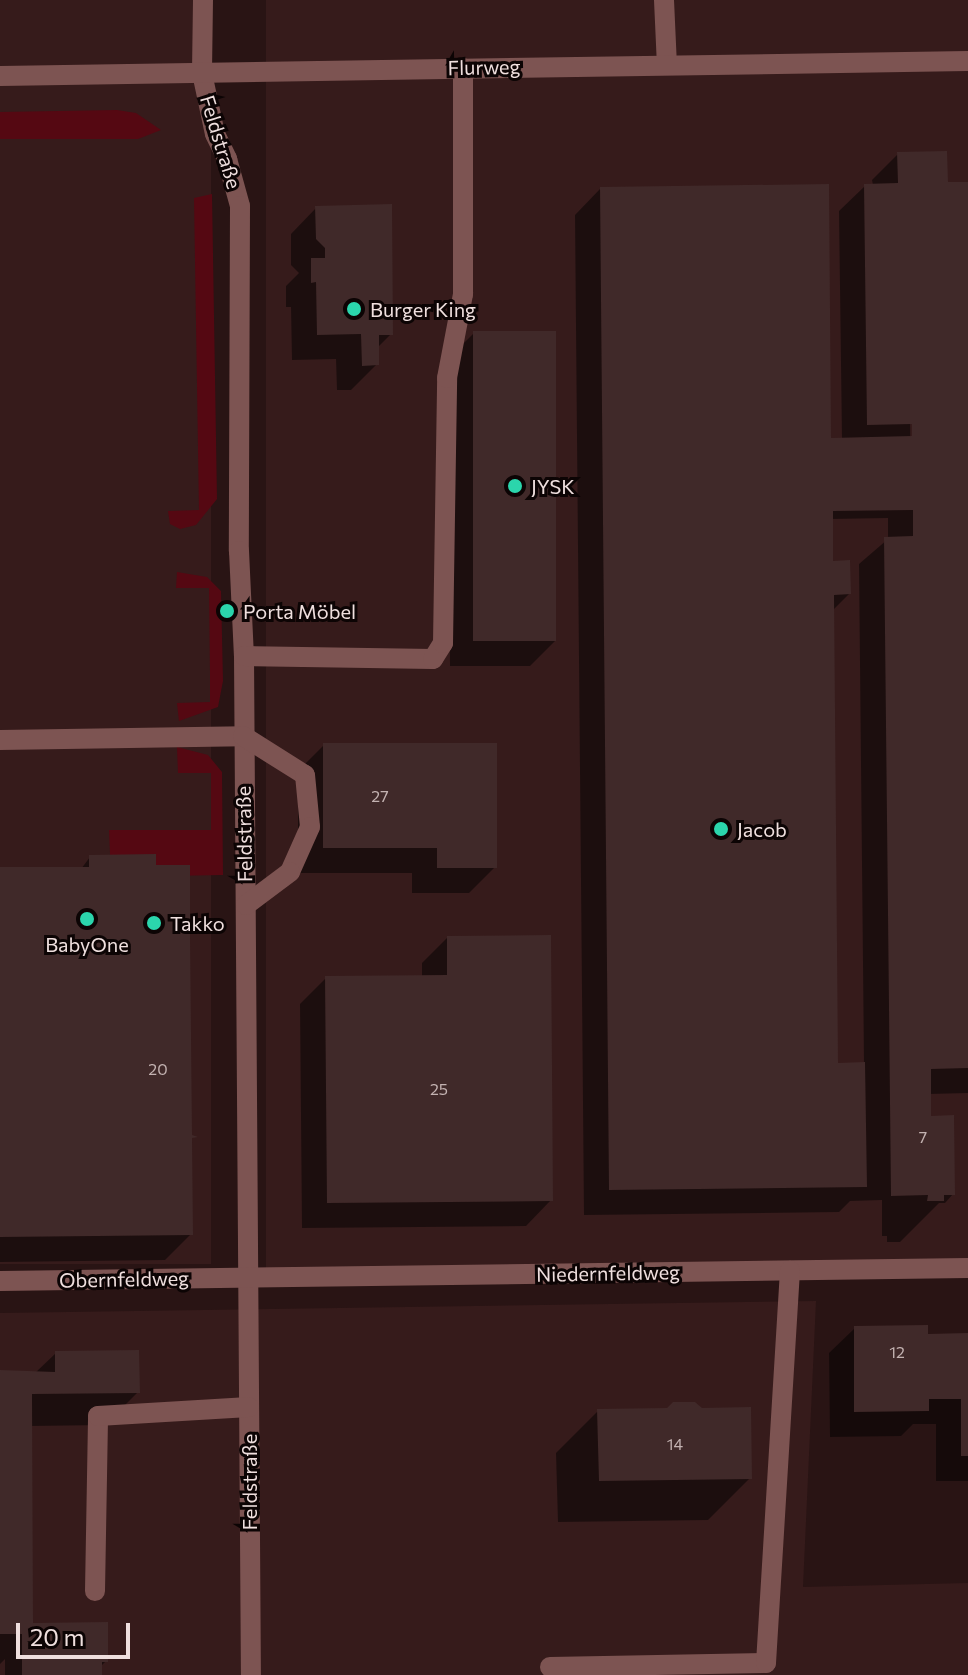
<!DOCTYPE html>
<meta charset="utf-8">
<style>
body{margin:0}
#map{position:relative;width:968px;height:1675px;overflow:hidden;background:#291414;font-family:Commissioner,sans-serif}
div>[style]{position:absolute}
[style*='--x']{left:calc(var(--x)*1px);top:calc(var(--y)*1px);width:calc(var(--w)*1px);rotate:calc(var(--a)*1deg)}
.built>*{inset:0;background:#361b1b;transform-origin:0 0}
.green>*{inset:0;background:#550812}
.shadow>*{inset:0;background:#0007}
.building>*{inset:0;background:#402929;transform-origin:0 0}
.minor>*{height:20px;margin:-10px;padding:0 10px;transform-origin:10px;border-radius:10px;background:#7d5452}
.dots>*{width:22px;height:22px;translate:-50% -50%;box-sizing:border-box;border:4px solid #0c0404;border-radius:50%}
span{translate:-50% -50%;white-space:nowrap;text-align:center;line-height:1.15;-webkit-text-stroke:6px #0c0404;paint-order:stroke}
.number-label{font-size:16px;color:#c3b2b1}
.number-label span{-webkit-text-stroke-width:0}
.street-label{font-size:20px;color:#efdfde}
.poi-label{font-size:20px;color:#efdfde}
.left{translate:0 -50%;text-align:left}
.scale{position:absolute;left:16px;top:1623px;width:114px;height:36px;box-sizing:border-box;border:4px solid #efdfde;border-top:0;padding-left:10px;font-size:24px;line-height:28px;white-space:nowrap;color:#efdfde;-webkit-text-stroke:6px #0c0404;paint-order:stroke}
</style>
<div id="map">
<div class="built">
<div style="left:0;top:0;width:211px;height:1264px"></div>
<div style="left:266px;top:0;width:702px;height:1276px"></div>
<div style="clip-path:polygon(816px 1301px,803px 1587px,968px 1583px,968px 1675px,0 1675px,0 1313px)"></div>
</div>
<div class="green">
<div style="clip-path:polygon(117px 110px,136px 113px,161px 130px,138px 139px,0 139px,0 112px)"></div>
<div style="clip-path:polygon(212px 194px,217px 499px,196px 525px,180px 529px,170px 524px,168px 511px,199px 510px,194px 198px)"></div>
<div style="clip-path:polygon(177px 572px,207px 577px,221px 591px,223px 681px,218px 707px,179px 721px,177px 703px,210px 702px,210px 674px,209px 588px,176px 588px)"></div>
<div style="clip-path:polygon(177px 747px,208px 755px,222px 772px,223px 875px,111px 877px,109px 830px,211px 830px,211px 773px,178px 773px)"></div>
</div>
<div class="shadow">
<div style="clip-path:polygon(evenodd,898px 154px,946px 184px,968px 184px,968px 1093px,929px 1094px,929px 1118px,953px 1194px,945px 1203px,939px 1203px,900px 1242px,887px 1242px,887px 1236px,882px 1236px,882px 1200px,850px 1201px,839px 1212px,584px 1215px,575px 215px,600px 189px,830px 440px,842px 440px,839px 211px,865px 186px,873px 185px,872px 180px,898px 154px,910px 414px,914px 414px,911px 494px,910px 414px,898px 154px,888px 518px,888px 539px,859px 564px,864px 1064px,836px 1065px,832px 611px,849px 594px,831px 563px,831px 519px,888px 518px)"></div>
<div style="clip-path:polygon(316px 208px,391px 334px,377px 348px,377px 364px,351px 390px,337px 390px,336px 359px,292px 360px,291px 307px,286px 307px,286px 286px,299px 273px,291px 265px,291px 234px)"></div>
<div style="clip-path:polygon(474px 333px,556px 640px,530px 666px,450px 666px,448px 359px)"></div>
<div style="clip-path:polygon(324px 745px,495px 867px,469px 893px,412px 893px,412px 873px,298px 873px,298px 771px)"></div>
<div style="clip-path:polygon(90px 857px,191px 1234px,165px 1260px,0 1262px,0 869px,81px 869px)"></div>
<div style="clip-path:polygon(447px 938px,551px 1200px,526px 1226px,302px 1228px,300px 1004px,326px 978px,422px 977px,422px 963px)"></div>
<div style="clip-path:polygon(855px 1328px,926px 1336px,968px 1335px,968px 1481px,936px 1481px,936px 1424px,913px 1424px,901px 1436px,830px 1437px,829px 1353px)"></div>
<div style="clip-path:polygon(56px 1353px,138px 1392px,105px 1425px,30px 1426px,32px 1625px,106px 1661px,100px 1667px,100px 1675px,5px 1675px,5px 1659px,0 1664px,0 1373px,35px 1373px)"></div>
<div style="clip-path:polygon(598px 1411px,750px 1478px,708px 1520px,558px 1522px,556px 1453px)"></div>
</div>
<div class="building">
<div style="clip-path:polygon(947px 151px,948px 182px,968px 182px,968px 1068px,931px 1069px,931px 1116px,954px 1115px,955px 1195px,944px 1195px,944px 1201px,927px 1201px,928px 1195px,891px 1196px,884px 537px,913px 536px,913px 510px,833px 511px,833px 561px,850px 560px,851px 594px,834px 595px,838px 1063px,865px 1062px,867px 1187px,609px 1190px,600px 187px,829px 184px,831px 438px,912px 436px,912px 424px,867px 425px,864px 184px,898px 183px,897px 152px)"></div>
<div style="clip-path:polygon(392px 204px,393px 335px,379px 335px,379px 365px,362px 366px,361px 334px,317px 335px,316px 282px,311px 283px,311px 258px,325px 258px,325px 248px,316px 239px,315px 206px)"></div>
<div style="left:473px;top:331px;width:83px;height:310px"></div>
<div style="clip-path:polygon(323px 743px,497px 743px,497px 868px,437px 868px,437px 848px,323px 848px)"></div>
<div style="clip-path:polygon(156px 854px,156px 865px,190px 865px,190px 931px,196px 933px,190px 934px,192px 1135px,198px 1137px,192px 1138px,193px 1235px,0 1237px,0 867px,89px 867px,89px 855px)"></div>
<div style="clip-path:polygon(551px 935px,553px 1201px,327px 1203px,325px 976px,447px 975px,447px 936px)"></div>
<div style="clip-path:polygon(928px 1325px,928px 1334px,968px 1333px,968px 1456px,961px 1456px,961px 1399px,929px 1399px,929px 1411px,854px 1412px,854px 1326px)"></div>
<div style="clip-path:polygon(139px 1350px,140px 1393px,32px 1394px,33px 1623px,108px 1622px,108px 1662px,102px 1662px,102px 1675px,22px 1675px,22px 1634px,0 1634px,0 1370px,55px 1372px,55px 1351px)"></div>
<div style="clip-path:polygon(673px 1402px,695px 1402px,702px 1408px,751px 1407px,752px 1479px,599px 1481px,597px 1409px,667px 1408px)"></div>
</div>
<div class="minor">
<div style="--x:203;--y:0;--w:73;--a:90.8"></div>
<div style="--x:202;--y:73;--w:62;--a:78"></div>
<div style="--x:215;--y:134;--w:28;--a:64"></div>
<div style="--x:227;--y:159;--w:49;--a:74.5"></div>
<div style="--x:240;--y:206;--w:345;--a:90.2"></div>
<div style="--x:239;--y:551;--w:105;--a:87.3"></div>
<div style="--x:244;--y:656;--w:1019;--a:89.61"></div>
<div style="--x:664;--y:0;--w:65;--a:87.4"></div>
<div style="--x:0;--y:76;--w:968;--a:-0.89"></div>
<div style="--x:244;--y:656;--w:189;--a:0.9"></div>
<div style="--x:433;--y:659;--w:19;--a:-58"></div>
<div style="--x:443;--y:643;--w:265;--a:-89.1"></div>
<div style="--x:447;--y:378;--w:86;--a:-79.2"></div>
<div style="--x:463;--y:294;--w:226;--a:-90"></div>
<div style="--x:0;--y:740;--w:243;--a:-0.9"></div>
<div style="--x:243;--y:736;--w:73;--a:32.2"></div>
<div style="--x:305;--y:775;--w:52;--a:84.5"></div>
<div style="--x:310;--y:827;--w:49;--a:114"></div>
<div style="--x:290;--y:872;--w:55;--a:143.1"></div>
<div style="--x:0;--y:1281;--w:968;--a:-0.77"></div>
<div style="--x:95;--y:1591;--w:175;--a:-89"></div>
<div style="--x:98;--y:1416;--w:151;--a:-3.4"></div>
<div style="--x:550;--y:1667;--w:216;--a:-1.1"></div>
<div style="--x:766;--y:1663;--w:393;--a:-86.5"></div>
</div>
<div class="dots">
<div style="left:354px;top:309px;background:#2bd5ac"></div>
<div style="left:515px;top:486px;background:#2bd5ac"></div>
<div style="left:227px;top:611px;background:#2bd5ac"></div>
<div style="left:721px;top:829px;background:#2bd5ac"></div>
<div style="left:87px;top:919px;background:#2bd5ac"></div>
<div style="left:154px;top:923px;background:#2bd5ac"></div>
</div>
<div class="number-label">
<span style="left:380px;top:796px">27</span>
<span style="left:158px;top:1069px">20</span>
<span style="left:439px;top:1089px">25</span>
<span style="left:923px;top:1137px">7</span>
<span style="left:897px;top:1352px">12</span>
<span style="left:675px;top:1444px">14</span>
</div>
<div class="street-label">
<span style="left:484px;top:67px;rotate:-1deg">Flurweg</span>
<span style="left:221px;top:142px;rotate:73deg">Feldstraße</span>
<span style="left:244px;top:834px;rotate:-91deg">Feldstraße</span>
<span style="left:608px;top:1273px;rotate:-1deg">Niedernfeldweg</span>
<span style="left:124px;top:1279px;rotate:-1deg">Obernfeldweg</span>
<span style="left:249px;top:1482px;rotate:-90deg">Feldstraße</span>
</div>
<div class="poi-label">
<span class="left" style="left:370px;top:309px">Burger King</span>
<span class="left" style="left:531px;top:486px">JYSK</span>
<span class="left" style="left:243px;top:611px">Porta Möbel</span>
<span class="left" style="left:737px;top:829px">Jacob</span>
<span class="left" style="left:170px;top:923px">Takko</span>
<span style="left:87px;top:944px">BabyOne</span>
</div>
<div class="scale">20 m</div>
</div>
